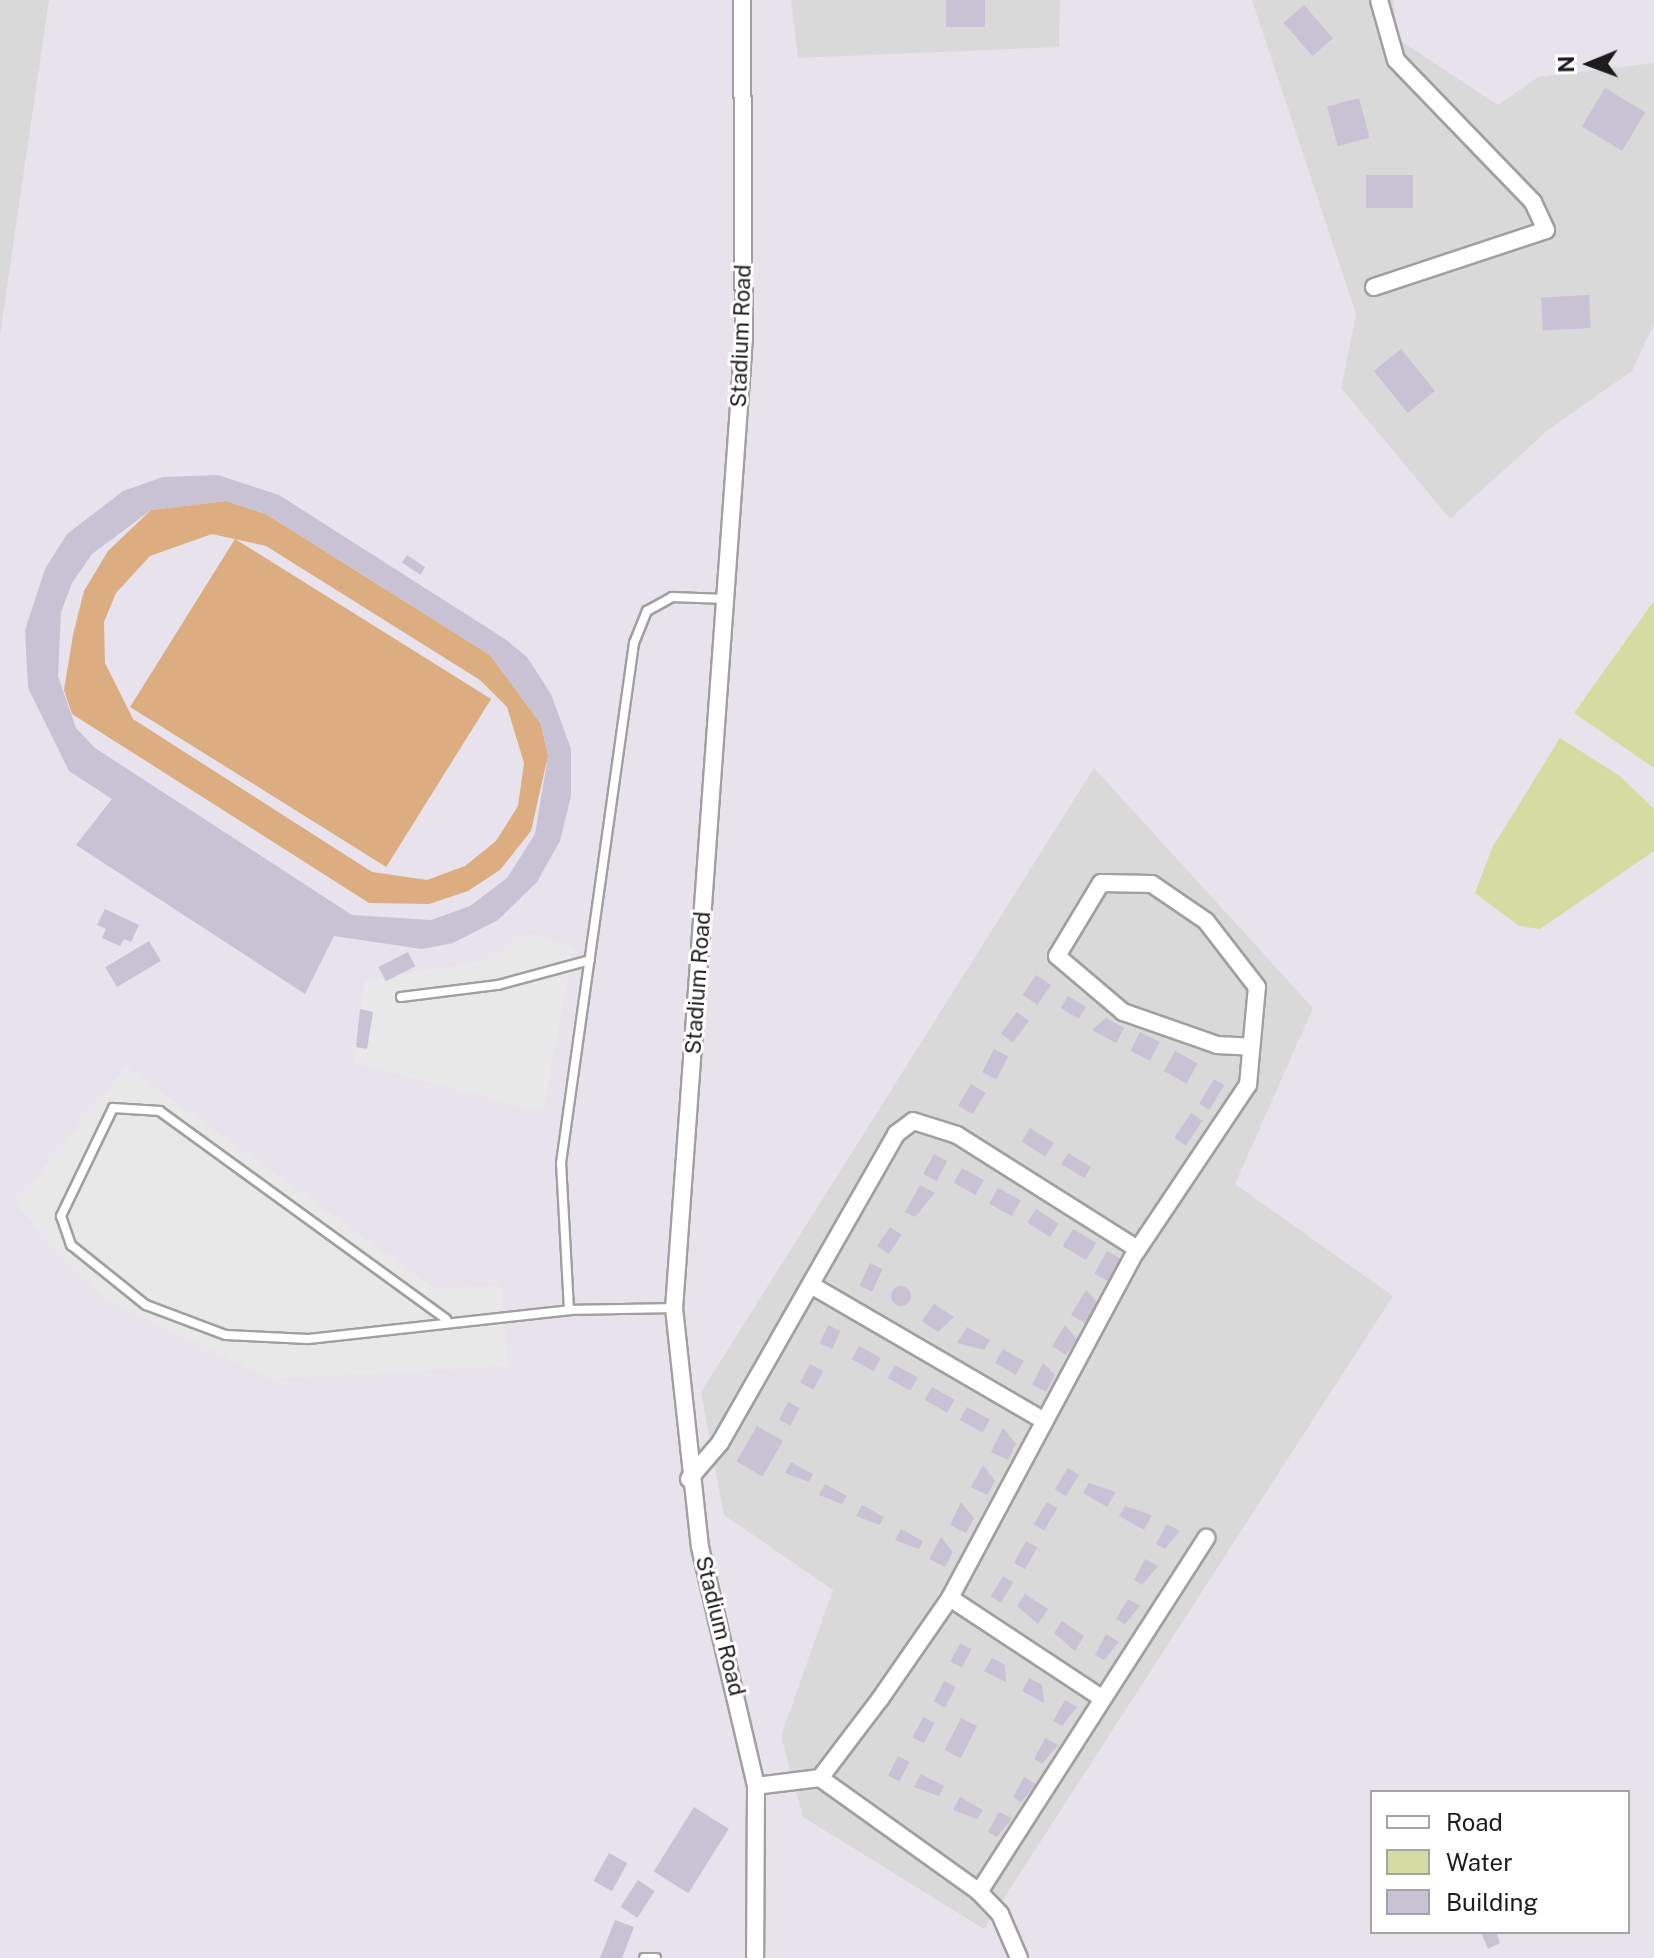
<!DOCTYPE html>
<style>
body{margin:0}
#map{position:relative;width:1654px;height:1958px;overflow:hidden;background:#e8e2ed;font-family:"Public Sans",sans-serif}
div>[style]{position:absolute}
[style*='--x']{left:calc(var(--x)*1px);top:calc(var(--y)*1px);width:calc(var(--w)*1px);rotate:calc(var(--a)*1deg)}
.residential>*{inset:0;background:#d9d9da}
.pitch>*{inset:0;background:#dcad80;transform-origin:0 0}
.parking>*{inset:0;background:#e8e8e8}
.water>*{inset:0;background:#d6dba2}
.building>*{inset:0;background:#c8c2d4;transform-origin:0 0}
.round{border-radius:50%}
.roads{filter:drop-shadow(2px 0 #a0a0a0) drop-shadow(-2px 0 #a0a0a0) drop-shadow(0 2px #a0a0a0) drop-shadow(0 -2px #a0a0a0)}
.service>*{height:8px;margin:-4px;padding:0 4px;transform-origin:4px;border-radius:4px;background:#fff}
.minor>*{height:16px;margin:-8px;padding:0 8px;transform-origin:8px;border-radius:8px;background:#fff}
span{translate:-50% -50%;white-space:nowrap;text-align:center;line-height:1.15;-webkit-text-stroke:6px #fff;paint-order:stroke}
.street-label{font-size:22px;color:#1c1c1c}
.legend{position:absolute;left:1370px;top:1790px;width:260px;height:144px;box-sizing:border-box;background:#fff;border:2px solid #a4a4a4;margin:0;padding:10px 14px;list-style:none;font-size:24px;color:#1c1c1c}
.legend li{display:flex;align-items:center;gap:16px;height:40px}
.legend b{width:40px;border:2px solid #a4a4a4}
.north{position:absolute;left:1550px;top:24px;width:80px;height:80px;-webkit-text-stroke:6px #fff;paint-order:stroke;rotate:269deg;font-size:22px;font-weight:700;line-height:32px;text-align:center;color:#1c1c1c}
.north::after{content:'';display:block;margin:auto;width:28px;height:36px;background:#1c1c1c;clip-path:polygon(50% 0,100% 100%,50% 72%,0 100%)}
</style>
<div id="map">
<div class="residential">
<div style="clip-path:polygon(0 0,49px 0,0 335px)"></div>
<div style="clip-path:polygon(791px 0,1060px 0,1059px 47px,798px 58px)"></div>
<div style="clip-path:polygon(1252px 0,1393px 0,1398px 39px,1498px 105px,1538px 77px,1654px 63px,1654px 323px,1632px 371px,1548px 430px,1450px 519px,1341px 388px,1356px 314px)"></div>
<div style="clip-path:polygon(1094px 768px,1313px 1008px,1235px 1184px,1393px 1296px,984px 1929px,803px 1817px,781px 1736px,833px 1590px,724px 1515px,701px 1392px)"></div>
</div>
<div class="pitch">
<div style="clip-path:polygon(evenodd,226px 501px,266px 514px,490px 655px,541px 724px,548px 756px,531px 831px,500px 870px,468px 891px,429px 904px,369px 903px,72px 714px,64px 690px,73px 635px,84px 591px,108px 551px,151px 510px,226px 501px,212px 534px,266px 546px,480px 680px,507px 707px,524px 763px,518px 806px,496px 841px,465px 866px,427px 880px,372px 872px,133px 719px,105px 663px,104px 622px,116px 593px,150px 556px,212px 534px)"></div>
<div style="left:235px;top:539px;width:302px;height:198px;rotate:32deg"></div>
</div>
<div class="parking">
<div style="clip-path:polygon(529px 933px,573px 948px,543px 1112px,354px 1063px,365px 981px,488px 960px)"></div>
<div style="clip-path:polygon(126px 1067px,435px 1289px,501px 1285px,508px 1366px,272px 1379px,104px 1299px,15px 1203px)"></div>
</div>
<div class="water">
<div style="clip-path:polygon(1654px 601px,1654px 768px,1574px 713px)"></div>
<div style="clip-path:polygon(1560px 738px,1620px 776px,1654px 809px,1654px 851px,1540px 929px,1519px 926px,1475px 893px,1492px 848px)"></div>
</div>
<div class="building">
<div style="left:946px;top:0;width:39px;height:27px"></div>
<div style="left:1304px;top:5px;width:44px;height:27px;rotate:49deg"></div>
<div style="left:1605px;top:88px;width:47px;height:45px;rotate:31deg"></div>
<div style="left:1359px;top:98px;width:41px;height:33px;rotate:75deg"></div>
<div style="left:1366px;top:175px;width:47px;height:33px"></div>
<div style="left:1589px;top:295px;width:33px;height:48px;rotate:87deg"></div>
<div style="left:1401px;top:349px;width:54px;height:35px;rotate:51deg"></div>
<div style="clip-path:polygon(evenodd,218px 475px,279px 495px,505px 639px,527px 657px,551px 694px,571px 749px,571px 796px,560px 841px,537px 882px,498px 920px,453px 943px,422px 949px,334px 936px,305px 994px,76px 845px,112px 799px,69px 771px,28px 688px,25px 630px,45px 569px,67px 534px,123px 491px,163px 477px,218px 475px,226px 501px,266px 514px,490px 655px,541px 724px,548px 756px,535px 834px,507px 878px,470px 906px,431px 920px,352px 915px,95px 748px,76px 728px,58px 676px,61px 612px,72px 583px,92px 554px,151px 510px,226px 501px)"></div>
<div style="left:407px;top:555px;width:22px;height:9px;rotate:34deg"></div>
<div style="clip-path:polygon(105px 909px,139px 925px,131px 942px,124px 939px,120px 946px,102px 938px,106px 929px,97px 925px)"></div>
<div style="left:149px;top:941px;width:23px;height:51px;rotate:59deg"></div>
<div style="left:408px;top:952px;width:16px;height:33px;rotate:63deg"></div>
<div style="left:1036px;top:975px;width:18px;height:24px;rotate:34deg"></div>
<div style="left:1068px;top:996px;width:21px;height:14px;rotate:31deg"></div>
<div style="clip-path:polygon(360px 1009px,373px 1012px,367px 1049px,356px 1047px)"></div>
<div style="left:1017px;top:1012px;width:15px;height:27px;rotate:37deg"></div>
<div style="clip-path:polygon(1106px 1018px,1124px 1028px,1116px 1043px,1092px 1030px)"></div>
<div style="left:1140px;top:1032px;width:22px;height:21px;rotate:27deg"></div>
<div style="left:994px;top:1049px;width:16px;height:26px;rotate:27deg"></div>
<div style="left:1175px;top:1051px;width:26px;height:23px;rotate:29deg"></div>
<div style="left:1214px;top:1079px;width:12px;height:29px;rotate:31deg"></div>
<div style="left:971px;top:1084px;width:17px;height:25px;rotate:31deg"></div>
<div style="left:1191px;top:1113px;width:14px;height:30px;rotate:34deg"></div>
<div style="left:1030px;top:1128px;width:28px;height:16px;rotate:32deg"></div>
<div style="left:1068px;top:1153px;width:27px;height:13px;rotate:31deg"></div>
<div style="left:934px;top:1154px;width:15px;height:23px;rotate:28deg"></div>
<div style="left:962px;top:1168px;width:25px;height:17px;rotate:29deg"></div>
<div style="clip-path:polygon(920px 1185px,935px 1193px,915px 1217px,905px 1212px)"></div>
<div style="left:998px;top:1188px;width:26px;height:18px;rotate:29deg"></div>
<div style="left:1036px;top:1209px;width:27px;height:16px;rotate:33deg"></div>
<div style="left:890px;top:1227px;width:14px;height:23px;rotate:34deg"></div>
<div style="left:1073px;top:1229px;width:27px;height:20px;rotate:31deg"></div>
<div style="left:1107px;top:1251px;width:18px;height:26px;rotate:29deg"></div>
<div style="left:870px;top:1263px;width:14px;height:25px;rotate:25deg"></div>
<div class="round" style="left:891px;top:1286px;width:20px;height:20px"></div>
<div style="clip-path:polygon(1086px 1290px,1098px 1303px,1086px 1324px,1071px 1315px)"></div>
<div style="clip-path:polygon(934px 1304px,954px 1317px,938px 1332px,922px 1321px)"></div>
<div style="left:828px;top:1325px;width:14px;height:20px;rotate:25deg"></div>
<div style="clip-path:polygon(1065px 1325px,1077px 1339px,1066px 1355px,1052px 1346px)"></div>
<div style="clip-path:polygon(967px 1327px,990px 1340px,984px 1350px,957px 1343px)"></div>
<div style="left:859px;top:1346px;width:25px;height:15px;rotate:29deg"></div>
<div style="left:1003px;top:1349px;width:24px;height:16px;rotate:30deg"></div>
<div style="clip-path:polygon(1043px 1363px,1055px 1375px,1046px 1392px,1032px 1385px)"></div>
<div style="left:810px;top:1364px;width:15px;height:21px;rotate:28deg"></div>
<div style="left:895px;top:1365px;width:26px;height:15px;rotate:29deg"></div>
<div style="left:932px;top:1387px;width:26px;height:15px;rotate:29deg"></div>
<div style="left:788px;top:1402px;width:13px;height:20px;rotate:27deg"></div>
<div style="left:967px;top:1407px;width:26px;height:15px;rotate:29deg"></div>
<div style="left:757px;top:1426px;width:30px;height:41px;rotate:30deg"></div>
<div style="clip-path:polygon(1003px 1428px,1016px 1444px,1008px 1460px,991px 1452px)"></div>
<div style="clip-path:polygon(791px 1462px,813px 1474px,809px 1482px,785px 1473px)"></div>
<div style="clip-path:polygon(983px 1465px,995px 1481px,987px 1495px,971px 1487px)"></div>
<div style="left:1068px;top:1468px;width:13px;height:25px;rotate:32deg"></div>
<div style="clip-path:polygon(1089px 1483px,1116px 1492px,1107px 1507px,1083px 1493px)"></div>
<div style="clip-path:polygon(825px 1484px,847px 1496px,842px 1504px,819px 1495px)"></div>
<div style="clip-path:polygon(961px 1502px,974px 1518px,966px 1533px,950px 1525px)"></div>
<div style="left:1047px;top:1502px;width:12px;height:26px;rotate:31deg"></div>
<div style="clip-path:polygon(862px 1505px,884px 1517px,880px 1525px,856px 1516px)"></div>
<div style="clip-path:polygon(1125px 1506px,1152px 1515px,1144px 1530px,1119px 1516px)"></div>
<div style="clip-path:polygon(1167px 1524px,1180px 1531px,1165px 1549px,1156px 1544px)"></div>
<div style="clip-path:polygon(901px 1529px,923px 1541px,919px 1549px,895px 1540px)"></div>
<div style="clip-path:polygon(941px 1537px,953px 1552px,945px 1567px,929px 1559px)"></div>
<div style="left:1026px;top:1541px;width:13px;height:25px;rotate:29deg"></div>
<div style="clip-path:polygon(1145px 1559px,1158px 1566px,1142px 1585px,1134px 1580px)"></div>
<div style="left:1003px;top:1576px;width:12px;height:24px;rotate:31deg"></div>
<div style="clip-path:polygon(1025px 1594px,1048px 1609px,1038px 1624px,1017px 1606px)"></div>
<div style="clip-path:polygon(1128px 1599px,1140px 1606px,1125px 1624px,1116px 1619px)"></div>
<div style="clip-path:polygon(1062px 1621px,1084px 1636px,1075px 1651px,1054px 1633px)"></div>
<div style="clip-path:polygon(1106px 1634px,1119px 1642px,1104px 1660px,1095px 1655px)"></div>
<div style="left:960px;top:1643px;width:13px;height:21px;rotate:27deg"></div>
<div style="clip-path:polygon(992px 1658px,1005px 1665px,1006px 1682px,984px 1671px)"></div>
<div style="clip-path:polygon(1029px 1678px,1042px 1685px,1044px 1703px,1022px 1691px)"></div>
<div style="left:944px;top:1681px;width:13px;height:23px;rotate:27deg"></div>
<div style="clip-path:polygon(1065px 1700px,1077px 1707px,1062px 1726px,1053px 1721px)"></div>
<div style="left:923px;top:1717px;width:13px;height:23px;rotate:27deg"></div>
<div style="left:961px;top:1718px;width:18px;height:36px;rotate:27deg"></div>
<div style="clip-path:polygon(1045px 1738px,1058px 1745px,1042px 1764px,1034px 1759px)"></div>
<div style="left:898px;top:1756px;width:13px;height:22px;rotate:27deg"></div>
<div style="clip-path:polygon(921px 1774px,944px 1786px,939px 1796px,914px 1787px)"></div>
<div style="clip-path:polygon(1024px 1777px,1036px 1784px,1021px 1802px,1013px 1797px)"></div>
<div style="clip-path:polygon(960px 1797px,983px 1810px,977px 1819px,953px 1810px)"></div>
<div style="left:694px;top:1807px;width:41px;height:76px;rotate:32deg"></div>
<div style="clip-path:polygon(999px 1812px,1012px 1818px,997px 1837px,988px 1832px)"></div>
<div style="left:609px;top:1853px;width:21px;height:32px;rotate:29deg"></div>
<div style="left:638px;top:1880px;width:20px;height:32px;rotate:33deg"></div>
<div style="clip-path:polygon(615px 1920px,634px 1927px,622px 1958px,600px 1958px)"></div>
<div style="clip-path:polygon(1481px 1932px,1496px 1932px,1500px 1943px,1488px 1949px)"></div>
</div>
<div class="roads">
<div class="service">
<div style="--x:401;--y:997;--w:98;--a:-7.1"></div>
<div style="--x:498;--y:985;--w:95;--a:-15.2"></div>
<div style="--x:674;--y:1308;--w:105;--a:178.9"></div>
<div style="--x:569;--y:1310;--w:147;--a:-93.1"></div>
<div style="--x:561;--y:1163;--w:525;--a:-82.01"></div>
<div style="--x:634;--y:643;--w:35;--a:-68"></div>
<div style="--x:647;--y:611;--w:29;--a:-29"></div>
<div style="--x:672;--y:597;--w:54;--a:2.1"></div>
<div style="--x:446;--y:1319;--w:354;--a:-144"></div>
<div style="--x:160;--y:1111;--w:47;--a:-176.3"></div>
<div style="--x:113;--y:1108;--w:120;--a:115.7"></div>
<div style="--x:61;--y:1216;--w:31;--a:71"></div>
<div style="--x:71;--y:1245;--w:96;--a:38.7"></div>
<div style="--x:146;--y:1305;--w:85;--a:20.6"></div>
<div style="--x:226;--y:1335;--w:82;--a:2.8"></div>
<div style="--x:308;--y:1339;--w:263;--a:-6.3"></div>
<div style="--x:644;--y:1958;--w:12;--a:0"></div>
</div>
<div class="minor">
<div style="--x:742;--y:0;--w:337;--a:89.7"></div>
<div style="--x:744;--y:337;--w:974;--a:94.12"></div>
<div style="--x:674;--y:1308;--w:240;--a:83.8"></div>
<div style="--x:700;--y:1547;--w:245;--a:76.8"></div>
<div style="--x:756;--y:1786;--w:172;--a:90.3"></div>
<div style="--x:1374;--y:287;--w:181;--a:-18.3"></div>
<div style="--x:1546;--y:230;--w:31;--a:-115"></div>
<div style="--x:1533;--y:202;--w:197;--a:-134"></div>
<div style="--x:1396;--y:60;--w:62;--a:-105.8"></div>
<div style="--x:1136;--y:1252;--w:201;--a:-56.2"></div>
<div style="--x:1248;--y:1085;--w:98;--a:-84.8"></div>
<div style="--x:1257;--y:987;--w:83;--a:-127.7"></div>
<div style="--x:1206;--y:921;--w:65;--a:-145.6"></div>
<div style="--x:1152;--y:884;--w:51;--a:-178.9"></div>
<div style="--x:1101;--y:883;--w:85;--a:121.1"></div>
<div style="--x:1057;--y:956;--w:87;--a:40.3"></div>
<div style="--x:1123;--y:1012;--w:100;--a:19.3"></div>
<div style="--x:1217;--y:1045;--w:34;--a:3"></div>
<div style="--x:811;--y:1285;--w:268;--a:30.2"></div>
<div style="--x:689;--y:1479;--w:48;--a:-49.3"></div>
<div style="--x:720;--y:1443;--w:356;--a:-60.3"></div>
<div style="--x:896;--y:1134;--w:21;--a:-37"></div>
<div style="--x:913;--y:1121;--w:46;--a:17.7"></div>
<div style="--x:957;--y:1135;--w:213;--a:32.3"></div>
<div style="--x:1137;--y:1249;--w:396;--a:118.2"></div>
<div style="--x:950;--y:1598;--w:123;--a:124.7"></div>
<div style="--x:880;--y:1699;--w:99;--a:127.2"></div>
<div style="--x:820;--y:1778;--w:64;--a:172.9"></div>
<div style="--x:950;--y:1598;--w:180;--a:33.4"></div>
<div style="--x:820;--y:1778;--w:196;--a:35.6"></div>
<div style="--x:979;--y:1892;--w:30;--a:46"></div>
<div style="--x:1000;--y:1914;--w:48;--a:66.6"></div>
<div style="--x:979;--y:1892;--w:421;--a:-57.3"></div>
</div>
</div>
<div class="street-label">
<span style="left:741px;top:336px;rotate:-88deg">Stadium Road</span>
<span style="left:698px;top:983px;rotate:-86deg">Stadium Road</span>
<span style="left:720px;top:1626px;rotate:76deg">Stadium Road</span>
</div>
<ul class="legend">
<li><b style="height:10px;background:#fff"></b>Road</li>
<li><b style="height:22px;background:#d6dba2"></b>Water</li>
<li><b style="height:22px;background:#c8c2d4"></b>Building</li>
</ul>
<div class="north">N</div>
</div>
